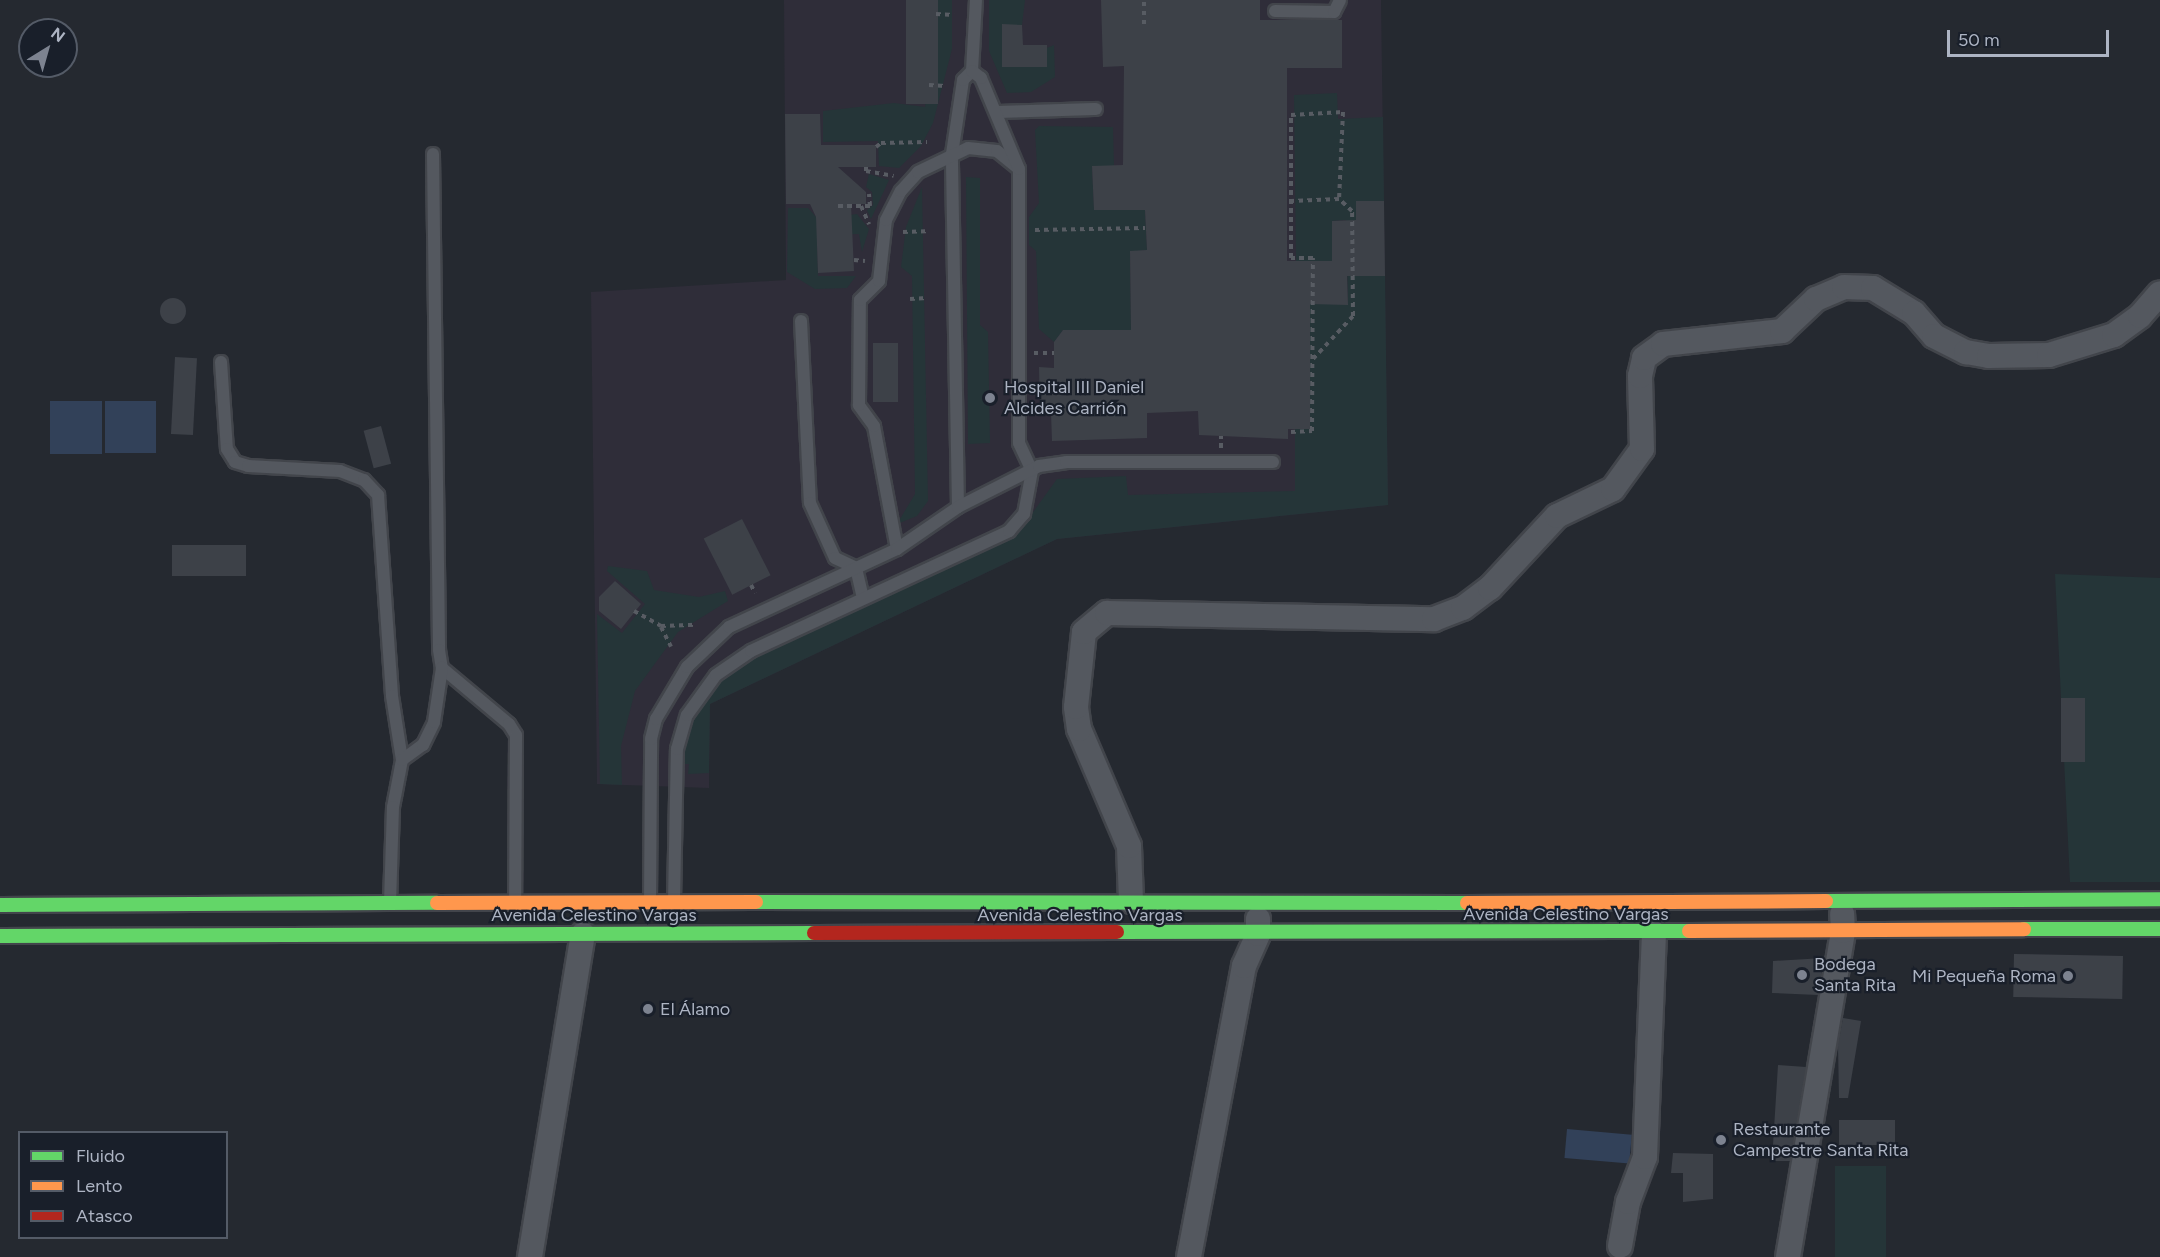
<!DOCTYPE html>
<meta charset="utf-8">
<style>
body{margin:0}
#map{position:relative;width:2160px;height:1257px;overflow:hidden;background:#252930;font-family:Figtree,sans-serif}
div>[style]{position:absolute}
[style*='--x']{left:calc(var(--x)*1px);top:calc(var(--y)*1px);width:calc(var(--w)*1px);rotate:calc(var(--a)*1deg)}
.medical>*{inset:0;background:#2f2d39}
.green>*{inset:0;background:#253538;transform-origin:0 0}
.water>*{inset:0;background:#324159;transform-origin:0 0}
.building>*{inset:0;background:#3d4148;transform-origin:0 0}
.round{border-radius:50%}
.path>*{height:4px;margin-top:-2px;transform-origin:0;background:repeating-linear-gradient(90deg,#585c63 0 4.5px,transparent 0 9px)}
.roads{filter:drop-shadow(2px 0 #42454b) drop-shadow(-2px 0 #42454b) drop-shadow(0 2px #42454b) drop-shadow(0 -2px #42454b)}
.lane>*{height:12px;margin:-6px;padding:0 6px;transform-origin:6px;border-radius:6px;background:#54585f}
.street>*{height:24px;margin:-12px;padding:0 12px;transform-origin:12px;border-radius:12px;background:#54585f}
.fast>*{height:14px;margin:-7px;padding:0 7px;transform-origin:7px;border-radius:7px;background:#63d668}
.slow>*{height:14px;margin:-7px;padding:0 7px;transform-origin:7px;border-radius:7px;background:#ff974d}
.jam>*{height:14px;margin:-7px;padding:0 7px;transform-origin:7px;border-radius:7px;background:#b3261e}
.dots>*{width:16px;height:16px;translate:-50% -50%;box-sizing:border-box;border:3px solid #191f2a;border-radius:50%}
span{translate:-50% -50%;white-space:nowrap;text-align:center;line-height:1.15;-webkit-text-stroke:4.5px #191f2a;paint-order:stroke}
.poi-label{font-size:18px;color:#adb4c3}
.left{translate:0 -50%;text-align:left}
.right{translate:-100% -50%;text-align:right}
.street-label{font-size:18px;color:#adb4c3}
.legend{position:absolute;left:18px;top:1131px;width:210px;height:108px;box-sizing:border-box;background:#191f2a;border:2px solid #545b67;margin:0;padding:8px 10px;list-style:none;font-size:18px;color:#adb4c3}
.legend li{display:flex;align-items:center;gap:12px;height:30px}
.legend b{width:30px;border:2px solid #545b67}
.north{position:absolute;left:18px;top:18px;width:60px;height:60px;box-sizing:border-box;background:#191f2a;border:2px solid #545b67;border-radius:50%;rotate:37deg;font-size:16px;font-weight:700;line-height:24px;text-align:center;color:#adb4c3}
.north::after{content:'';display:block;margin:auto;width:21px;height:27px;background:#7d8390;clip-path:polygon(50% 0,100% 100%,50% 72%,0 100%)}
.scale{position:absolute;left:1947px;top:30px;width:162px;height:27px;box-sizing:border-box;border:3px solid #adb4c3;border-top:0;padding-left:8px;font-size:18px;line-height:21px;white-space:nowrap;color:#adb4c3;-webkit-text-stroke:4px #191f2a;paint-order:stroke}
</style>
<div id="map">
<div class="medical">
<div style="clip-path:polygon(784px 0,1381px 0,1388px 505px,1057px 539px,710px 704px,709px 788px,597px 784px,591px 292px,786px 280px)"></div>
</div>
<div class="green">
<div style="clip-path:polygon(938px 0,952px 0,952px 49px,933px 123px,921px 146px,899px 168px,879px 166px,878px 141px,823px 142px,823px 111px,894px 103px,925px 107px)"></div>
<div style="clip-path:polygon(989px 0,1025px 0,1022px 25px,1002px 25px,1002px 67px,1054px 45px,1055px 77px,1031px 92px,1007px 93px,989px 51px)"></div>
<div style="clip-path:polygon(evenodd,1337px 93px,1338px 119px,1383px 117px,1384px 201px,1356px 202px,1357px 245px,1364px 276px,1385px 276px,1388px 505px,1057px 539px,710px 704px,709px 773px,688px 774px,689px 764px,681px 764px,693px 714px,721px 679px,740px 664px,1015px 537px,1057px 479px,1126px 476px,1128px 495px,1295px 491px,1295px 429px,1310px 429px,1310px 262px,1296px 261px,1294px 95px,1337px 93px,1346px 220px,1348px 304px,1333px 304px,1332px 221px,1346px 220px)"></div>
<div style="clip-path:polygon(1039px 126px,1113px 127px,1114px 166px,1092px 167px,1094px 209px,1145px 210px,1147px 250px,1130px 252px,1131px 330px,1063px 330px,1054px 342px,1039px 329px,1036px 251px,1029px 245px,1029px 217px,1039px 203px,1035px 130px)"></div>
<div style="clip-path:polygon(869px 174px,889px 180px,871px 219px,867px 210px,873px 205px,872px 192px,866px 187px)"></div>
<div style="clip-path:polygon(966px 177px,980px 178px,980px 325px,988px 332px,990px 443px,968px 444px)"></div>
<div style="clip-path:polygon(922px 187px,928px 501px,917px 516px,897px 524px,915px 494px,912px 276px,901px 267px,906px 227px)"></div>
<div style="clip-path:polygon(788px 208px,808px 208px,818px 219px,857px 214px,869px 229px,862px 252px,859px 234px,817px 235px,818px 276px,856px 276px,847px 288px,815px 289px,787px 272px)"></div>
<div style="clip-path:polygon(608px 566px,647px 571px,654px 590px,699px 597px,725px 591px,728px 601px,678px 632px,635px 691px,621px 746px,622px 785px,600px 784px,597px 614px,622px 633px,645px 604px,607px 571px)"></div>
<div style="clip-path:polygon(2055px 574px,2160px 578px,2160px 882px,2070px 882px)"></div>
<div style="left:1835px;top:1166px;width:51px;height:91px"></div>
</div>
<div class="water">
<div style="left:50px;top:401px;width:52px;height:53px"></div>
<div style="left:105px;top:401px;width:51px;height:52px"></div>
<div style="left:1567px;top:1129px;width:65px;height:29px;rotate:5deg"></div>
</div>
<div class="building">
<div style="left:906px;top:0;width:32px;height:104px"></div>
<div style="clip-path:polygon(1101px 0,1260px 0,1260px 20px,1342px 20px,1342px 68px,1287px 68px,1287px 261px,1332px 261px,1332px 221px,1356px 220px,1356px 201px,1384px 201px,1385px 276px,1347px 276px,1348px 305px,1310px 304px,1310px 429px,1288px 429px,1288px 439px,1199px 435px,1198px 411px,1147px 413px,1147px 438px,1052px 441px,1051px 413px,1040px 413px,1039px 367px,1054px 368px,1054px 342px,1063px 330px,1131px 330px,1130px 251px,1147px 250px,1145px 210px,1094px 210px,1092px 166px,1123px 165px,1124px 66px,1103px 67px)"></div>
<div style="clip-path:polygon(1002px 24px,1022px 25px,1023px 45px,1047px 45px,1047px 67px,1002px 67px)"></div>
<div style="clip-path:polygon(785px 114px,820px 114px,821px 145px,876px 145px,876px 167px,838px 167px,866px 192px,866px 204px,851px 204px,854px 271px,818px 273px,816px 217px,810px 204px,786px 204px)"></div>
<div class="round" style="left:160px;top:298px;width:26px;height:26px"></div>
<div style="left:873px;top:343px;width:25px;height:59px"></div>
<div style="left:175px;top:357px;width:22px;height:77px;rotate:3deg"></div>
<div style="left:381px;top:426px;width:39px;height:18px;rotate:75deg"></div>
<div style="left:742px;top:519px;width:63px;height:43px;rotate:63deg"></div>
<div style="left:172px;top:545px;width:74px;height:31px"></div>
<div style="clip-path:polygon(615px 581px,641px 604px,621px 629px,599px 611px,599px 597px)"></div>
<div style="left:2061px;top:698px;width:24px;height:64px"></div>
<div style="left:2014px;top:954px;width:109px;height:43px;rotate:1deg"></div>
<div style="clip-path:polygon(1824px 958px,1818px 995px,1772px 993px,1773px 961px)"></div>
<div style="clip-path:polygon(1843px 1018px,1861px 1021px,1848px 1098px,1839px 1098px,1838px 1045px)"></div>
<div style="clip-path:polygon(1778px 1065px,1806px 1067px,1790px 1161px,1772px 1161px)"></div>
<div style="left:1839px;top:1120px;width:56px;height:25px"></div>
<div style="clip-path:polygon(1673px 1153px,1713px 1154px,1713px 1199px,1683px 1202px,1683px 1173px,1671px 1173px)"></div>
</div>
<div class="path">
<div style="--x:936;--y:14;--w:18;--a:3"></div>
<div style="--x:1144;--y:24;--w:24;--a:-90"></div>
<div style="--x:929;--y:85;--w:16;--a:4"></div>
<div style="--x:876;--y:147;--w:6;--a:-39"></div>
<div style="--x:881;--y:143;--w:46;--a:-1.2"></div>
<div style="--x:866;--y:167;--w:4;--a:90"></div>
<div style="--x:866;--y:171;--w:28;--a:10"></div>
<div style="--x:838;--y:206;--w:32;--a:0"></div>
<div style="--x:870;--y:206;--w:12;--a:-95"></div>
<div style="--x:861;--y:206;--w:20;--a:66"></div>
<div style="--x:1035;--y:230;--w:110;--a:-1"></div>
<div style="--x:903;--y:232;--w:23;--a:-2"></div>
<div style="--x:854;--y:260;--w:11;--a:5"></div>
<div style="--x:910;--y:299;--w:17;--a:-3"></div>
<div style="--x:1034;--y:353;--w:20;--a:0"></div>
<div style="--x:1313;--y:359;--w:59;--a:-47.1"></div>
<div style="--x:1353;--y:316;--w:105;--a:-90.5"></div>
<div style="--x:1352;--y:211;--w:18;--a:-137"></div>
<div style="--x:1291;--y:432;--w:21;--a:-3"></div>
<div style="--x:1312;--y:431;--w:173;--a:-89.7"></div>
<div style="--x:1313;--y:258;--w:22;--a:180"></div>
<div style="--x:1291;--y:258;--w:143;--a:-90"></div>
<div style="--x:1291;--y:115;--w:52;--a:-3.3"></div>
<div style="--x:1343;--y:112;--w:87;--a:92.6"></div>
<div style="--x:1339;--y:199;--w:48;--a:177.6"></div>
<div style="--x:1221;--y:448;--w:12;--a:-90"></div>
<div style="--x:751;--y:585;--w:9;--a:63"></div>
<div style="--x:634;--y:611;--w:31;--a:29"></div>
<div style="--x:661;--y:626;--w:35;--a:-2"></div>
<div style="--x:661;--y:627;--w:22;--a:63"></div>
</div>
<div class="roads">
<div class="lane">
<div style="--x:1275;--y:11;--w:59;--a:1"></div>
<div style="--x:1334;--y:12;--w:13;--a:-63"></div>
<div style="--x:996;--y:112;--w:100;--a:-1.7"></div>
<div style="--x:433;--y:154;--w:496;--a:89.3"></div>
<div style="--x:439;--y:650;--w:18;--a:81"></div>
<div style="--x:442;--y:668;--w:87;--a:39.9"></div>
<div style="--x:509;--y:724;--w:13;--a:58"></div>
<div style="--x:516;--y:735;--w:168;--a:90.3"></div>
<div style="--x:801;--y:321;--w:182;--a:87.2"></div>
<div style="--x:810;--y:503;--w:60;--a:65.6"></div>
<div style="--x:835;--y:558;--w:23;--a:25"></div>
<div style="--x:856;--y:568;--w:31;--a:77"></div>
<div style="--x:221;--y:362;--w:87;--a:86.1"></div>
<div style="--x:227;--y:449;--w:15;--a:58"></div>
<div style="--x:235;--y:462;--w:14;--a:17"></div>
<div style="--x:248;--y:466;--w:92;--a:3.1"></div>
<div style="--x:340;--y:471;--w:26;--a:21"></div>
<div style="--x:364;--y:480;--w:21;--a:47"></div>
<div style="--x:378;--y:495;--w:201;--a:86"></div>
<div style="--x:392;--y:696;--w:65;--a:81.1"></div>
<div style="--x:402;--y:760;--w:48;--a:100.8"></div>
<div style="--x:393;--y:807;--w:96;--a:91.8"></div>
<div style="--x:958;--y:507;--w:353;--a:-91"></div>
<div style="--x:952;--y:154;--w:75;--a:-81.5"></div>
<div style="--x:963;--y:80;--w:13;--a:-45"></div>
<div style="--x:972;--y:71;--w:71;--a:-86.8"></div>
<div style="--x:897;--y:549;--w:125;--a:-100.6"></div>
<div style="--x:874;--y:426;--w:26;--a:-126"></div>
<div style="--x:859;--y:405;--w:105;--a:-89.5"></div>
<div style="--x:860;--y:300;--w:27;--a:-45"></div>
<div style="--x:879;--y:281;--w:61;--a:-83.5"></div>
<div style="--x:886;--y:220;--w:33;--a:-63"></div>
<div style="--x:901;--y:191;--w:25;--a:-48"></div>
<div style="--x:918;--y:172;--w:55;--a:-25.6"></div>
<div style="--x:968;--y:148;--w:29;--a:6"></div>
<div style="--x:997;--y:151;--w:27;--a:39"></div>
<div style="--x:402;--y:760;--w:26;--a:-36"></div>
<div style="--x:423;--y:745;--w:25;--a:-64"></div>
<div style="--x:434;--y:722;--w:55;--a:-81.6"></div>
<div style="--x:674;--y:901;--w:152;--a:-88.9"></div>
<div style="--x:677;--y:749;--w:35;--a:-74"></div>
<div style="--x:687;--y:715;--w:49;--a:-54.1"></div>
<div style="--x:716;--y:675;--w:42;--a:-34.4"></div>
<div style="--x:751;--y:651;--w:285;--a:-24.9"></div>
<div style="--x:1009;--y:531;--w:23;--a:-49"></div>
<div style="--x:1024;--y:514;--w:44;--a:-79.5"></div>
<div style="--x:1032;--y:471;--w:31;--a:-115"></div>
<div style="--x:1019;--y:443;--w:274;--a:-90"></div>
<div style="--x:1019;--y:169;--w:99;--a:-112.7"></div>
<div style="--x:981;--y:78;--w:11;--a:-142"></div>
<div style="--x:650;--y:902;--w:163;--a:-89.6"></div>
<div style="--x:651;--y:739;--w:21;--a:-76"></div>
<div style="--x:656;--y:719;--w:61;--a:-59.2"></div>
<div style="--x:687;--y:667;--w:58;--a:-43.6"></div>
<div style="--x:729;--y:627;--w:185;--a:-24.9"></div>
<div style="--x:897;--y:549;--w:74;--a:-34.5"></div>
<div style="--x:958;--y:507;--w:91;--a:-26.8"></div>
<div style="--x:1039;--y:466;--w:27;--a:-8"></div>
<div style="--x:1066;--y:462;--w:207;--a:0"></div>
</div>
<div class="street">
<div style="--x:1131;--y:901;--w:55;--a:-92.1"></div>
<div style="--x:1129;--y:846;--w:127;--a:-113.1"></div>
<div style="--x:1079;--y:729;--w:22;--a:-98"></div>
<div style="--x:1076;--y:707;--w:75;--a:-83.9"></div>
<div style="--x:1084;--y:632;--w:30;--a:-40"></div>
<div style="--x:1107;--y:613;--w:327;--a:1.1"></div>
<div style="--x:1434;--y:619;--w:31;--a:-21"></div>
<div style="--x:1463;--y:608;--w:34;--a:-37"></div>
<div style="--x:1490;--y:588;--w:98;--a:-47.1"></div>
<div style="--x:1557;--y:516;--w:62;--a:-25.7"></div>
<div style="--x:1613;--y:489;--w:49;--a:-54.1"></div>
<div style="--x:1642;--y:449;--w:73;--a:-91.6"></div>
<div style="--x:1640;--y:376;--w:18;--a:-77"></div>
<div style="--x:1644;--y:358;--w:24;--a:-36"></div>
<div style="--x:1663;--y:344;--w:120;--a:-6.2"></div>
<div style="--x:1782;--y:331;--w:47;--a:-43.3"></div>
<div style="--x:1816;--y:299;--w:30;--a:-23"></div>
<div style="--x:1844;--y:287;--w:29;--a:2"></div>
<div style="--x:1873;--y:288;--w:48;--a:31.4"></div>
<div style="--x:1914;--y:313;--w:30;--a:49"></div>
<div style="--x:1934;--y:336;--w:36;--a:27"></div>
<div style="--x:1966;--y:352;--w:23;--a:10"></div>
<div style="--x:1989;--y:356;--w:60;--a:-1"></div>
<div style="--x:2049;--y:355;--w:68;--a:-17.1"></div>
<div style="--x:2114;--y:335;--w:32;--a:-36"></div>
<div style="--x:2140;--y:316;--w:30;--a:-49"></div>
<div style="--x:1620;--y:1246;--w:45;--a:-79.7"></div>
<div style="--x:1628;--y:1202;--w:48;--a:-69.3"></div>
<div style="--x:1645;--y:1157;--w:224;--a:-87.7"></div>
<div style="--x:530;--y:1257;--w:327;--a:-80.7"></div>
<div style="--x:1189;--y:1257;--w:296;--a:-79.3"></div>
<div style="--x:1244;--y:966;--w:35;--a:-66"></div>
<div style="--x:1258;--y:934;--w:15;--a:-90"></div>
<div style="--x:1788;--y:1257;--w:331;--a:-80.4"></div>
<div style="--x:1843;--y:931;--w:17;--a:-93"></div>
</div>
<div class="fast">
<div style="--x:1826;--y:901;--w:334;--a:-0.3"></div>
<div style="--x:756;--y:902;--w:711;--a:0.08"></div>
<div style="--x:0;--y:905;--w:437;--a:-0.3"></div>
<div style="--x:2024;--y:929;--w:136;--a:0"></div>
<div style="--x:1117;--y:932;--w:572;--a:-0.1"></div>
<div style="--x:0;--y:936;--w:814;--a:-0.21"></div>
</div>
<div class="slow">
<div style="--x:437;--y:903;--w:319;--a:-0.2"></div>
<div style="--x:1467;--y:903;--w:359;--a:-0.3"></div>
<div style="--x:1689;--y:931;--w:335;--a:-0.3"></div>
</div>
<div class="jam">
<div style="--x:814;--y:933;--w:303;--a:-0.2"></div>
</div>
</div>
<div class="dots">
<div style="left:990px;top:398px;background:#7d8390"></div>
<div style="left:1802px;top:975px;background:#7d8390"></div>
<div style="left:2068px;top:976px;background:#7d8390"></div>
<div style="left:648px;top:1009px;background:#7d8390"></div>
<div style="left:1721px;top:1140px;background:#7d8390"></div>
</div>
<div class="poi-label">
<span class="left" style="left:1004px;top:398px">Hospital III Daniel<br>Alcides Carrión</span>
<span class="left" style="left:1814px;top:975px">Bodega<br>Santa Rita</span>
<span class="right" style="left:2056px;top:976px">Mi Pequeña Roma</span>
<span class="left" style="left:660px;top:1009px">El Álamo</span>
<span class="left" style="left:1733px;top:1140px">Restaurante<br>Campestre Santa Rita</span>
</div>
<div class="street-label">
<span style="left:1566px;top:914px">Avenida Celestino Vargas</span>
<span style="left:594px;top:915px">Avenida Celestino Vargas</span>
<span style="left:1080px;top:915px">Avenida Celestino Vargas</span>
</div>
<ul class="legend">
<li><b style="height:8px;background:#63d668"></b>Fluido</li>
<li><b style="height:8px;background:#ff974d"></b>Lento</li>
<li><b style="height:8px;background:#b3261e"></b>Atasco</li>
</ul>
<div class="north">N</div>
<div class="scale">50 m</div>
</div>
